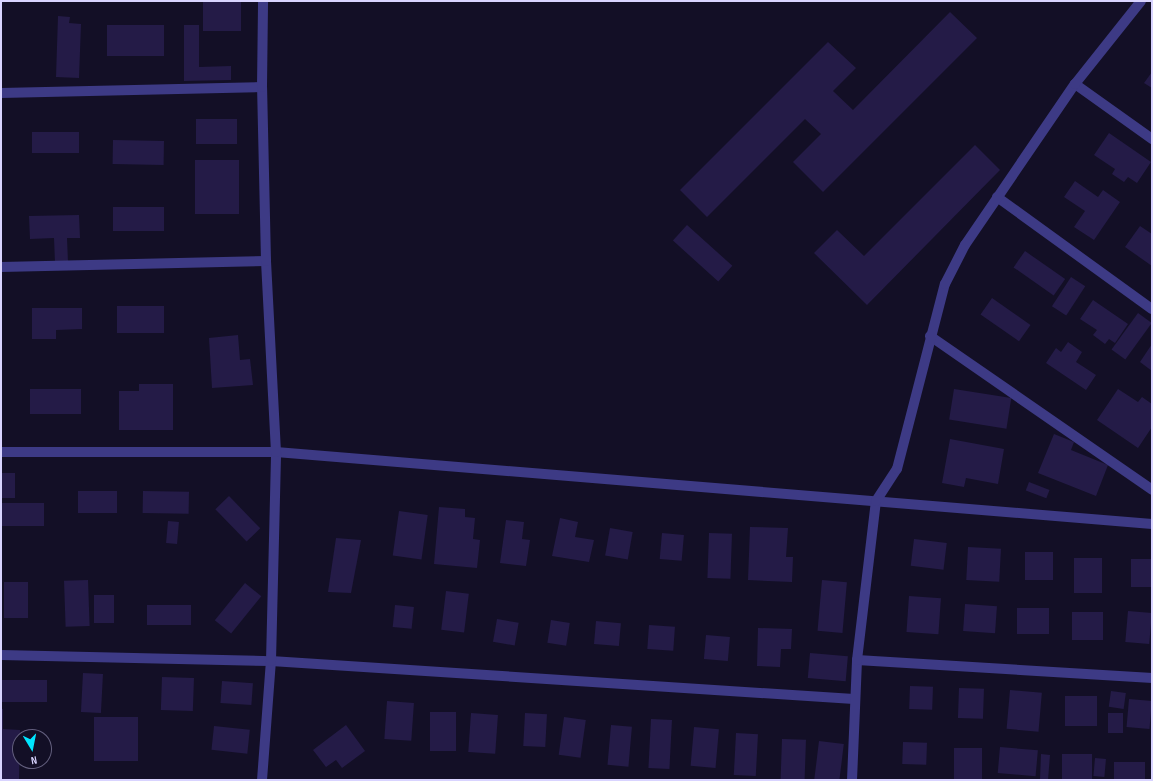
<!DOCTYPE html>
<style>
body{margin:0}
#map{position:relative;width:1153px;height:781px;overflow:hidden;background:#130f26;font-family:"Sofia Sans Condensed",sans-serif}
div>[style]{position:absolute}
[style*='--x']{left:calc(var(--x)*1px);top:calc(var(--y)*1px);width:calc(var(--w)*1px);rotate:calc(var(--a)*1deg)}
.building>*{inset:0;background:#241b47;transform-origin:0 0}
.minor>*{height:10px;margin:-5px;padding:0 5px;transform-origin:5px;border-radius:5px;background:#3d3a85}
span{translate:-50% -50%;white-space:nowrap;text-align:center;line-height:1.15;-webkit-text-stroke:4px #130f26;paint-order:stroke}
.frame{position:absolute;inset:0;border:2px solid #d9d4ff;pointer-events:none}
.north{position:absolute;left:12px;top:729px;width:40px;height:40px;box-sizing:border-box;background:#130f26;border:1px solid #625e7d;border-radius:50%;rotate:170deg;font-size:11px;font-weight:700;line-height:16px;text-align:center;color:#d9d4ff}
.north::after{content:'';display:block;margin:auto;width:14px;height:18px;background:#00e5ff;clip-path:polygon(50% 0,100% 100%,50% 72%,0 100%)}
</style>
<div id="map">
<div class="building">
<div style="left:203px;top:1px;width:38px;height:30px"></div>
<div style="clip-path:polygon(950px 12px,977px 38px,823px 192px,793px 162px,821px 134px,805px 119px,707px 217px,680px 190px,828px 42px,856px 68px,833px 91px,853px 110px)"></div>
<div style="clip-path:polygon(58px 16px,70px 17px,69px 23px,81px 24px,79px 78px,56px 77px)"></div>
<div style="left:164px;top:25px;width:31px;height:57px;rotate:90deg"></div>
<div style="clip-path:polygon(184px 25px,199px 25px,199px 67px,231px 66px,231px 80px,184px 81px)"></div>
<div style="clip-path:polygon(1152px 72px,1152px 88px,1144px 83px)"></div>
<div style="left:237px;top:119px;width:25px;height:41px;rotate:90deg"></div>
<div style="left:32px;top:132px;width:47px;height:21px"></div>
<div style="clip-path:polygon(1109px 133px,1151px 162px,1137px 183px,1128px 177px,1124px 182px,1112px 174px,1115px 169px,1094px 155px)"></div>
<div style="left:113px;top:140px;width:51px;height:24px;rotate:1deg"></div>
<div style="clip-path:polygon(975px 145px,1000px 170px,867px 305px,814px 253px,837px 230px,864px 256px)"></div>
<div style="left:195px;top:160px;width:44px;height:54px"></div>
<div style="clip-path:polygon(1075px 181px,1098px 197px,1103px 190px,1120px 202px,1094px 240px,1074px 227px,1085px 211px,1064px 197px)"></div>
<div style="left:164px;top:207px;width:24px;height:51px;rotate:90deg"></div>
<div style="clip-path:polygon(79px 215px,80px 238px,67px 238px,68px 262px,55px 263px,54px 238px,30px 239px,29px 216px)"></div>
<div style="left:687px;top:225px;width:61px;height:21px;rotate:42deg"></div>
<div style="clip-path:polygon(1140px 226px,1152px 234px,1152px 266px,1125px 247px)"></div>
<div style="left:1025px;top:251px;width:49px;height:20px;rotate:35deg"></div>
<div style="left:1071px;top:277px;width:17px;height:35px;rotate:33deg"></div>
<div style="left:992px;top:298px;width:47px;height:20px;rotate:35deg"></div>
<div style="clip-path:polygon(1093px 300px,1128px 324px,1115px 343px,1109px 339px,1105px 344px,1093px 335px,1097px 330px,1080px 319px)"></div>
<div style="left:117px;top:306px;width:47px;height:27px"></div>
<div style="clip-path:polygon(32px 308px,82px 308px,82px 329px,56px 330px,56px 339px,32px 339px)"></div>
<div style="left:1138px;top:313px;width:17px;height:45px;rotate:36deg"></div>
<div style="clip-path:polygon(238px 335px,240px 360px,250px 359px,253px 385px,212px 388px,209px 338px)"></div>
<div style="clip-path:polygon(1068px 342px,1082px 352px,1076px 362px,1096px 375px,1086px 390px,1046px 363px,1056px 348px,1061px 352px)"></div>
<div style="clip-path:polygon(1152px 344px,1152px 371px,1140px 362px)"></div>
<div style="clip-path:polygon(139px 384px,173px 384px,173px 430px,119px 430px,119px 391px,139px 391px)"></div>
<div style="left:81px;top:389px;width:25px;height:51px;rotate:90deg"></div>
<div style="left:954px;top:389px;width:58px;height:31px;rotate:9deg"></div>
<div style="clip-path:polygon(1118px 389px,1138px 402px,1142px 397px,1152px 404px,1152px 427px,1138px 448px,1097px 420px)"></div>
<div style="clip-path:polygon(1054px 434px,1074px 442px,1071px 450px,1108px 465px,1096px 496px,1038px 473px)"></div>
<div style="clip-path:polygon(950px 439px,1004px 449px,998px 484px,966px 478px,964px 487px,942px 483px)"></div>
<div style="left:1px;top:473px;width:14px;height:25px"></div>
<div style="left:1029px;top:482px;width:22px;height:9px;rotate:21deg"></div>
<div style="left:78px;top:491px;width:39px;height:22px"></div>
<div style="left:143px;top:491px;width:46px;height:22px;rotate:1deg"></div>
<div style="left:229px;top:496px;width:45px;height:19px;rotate:46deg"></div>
<div style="left:1px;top:503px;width:43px;height:23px"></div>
<div style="clip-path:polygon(439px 507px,465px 509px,465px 517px,475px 518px,473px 539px,480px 540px,477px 568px,434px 564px)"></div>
<div style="left:399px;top:511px;width:29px;height:45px;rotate:8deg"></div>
<div style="clip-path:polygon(560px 518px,578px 522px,575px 537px,594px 540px,589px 562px,552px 556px)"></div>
<div style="clip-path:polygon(506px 520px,524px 522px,522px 539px,530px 540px,526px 566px,500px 563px)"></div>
<div style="left:168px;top:521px;width:11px;height:22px;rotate:5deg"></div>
<div style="clip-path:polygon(750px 527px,788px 528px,786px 557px,793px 557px,792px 582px,748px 580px)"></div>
<div style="left:610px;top:528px;width:23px;height:28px;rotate:10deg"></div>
<div style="left:662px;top:533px;width:22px;height:26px;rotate:5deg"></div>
<div style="left:709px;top:533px;width:23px;height:45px;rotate:2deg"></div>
<div style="clip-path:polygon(336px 538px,361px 540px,351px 593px,328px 592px)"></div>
<div style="left:914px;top:539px;width:33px;height:27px;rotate:7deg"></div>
<div style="left:968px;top:547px;width:33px;height:33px;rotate:3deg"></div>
<div style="left:1025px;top:552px;width:28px;height:28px"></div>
<div style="left:1102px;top:558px;width:35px;height:28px;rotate:90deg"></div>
<div style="left:1131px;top:559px;width:21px;height:28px"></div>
<div style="left:88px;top:580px;width:46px;height:24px;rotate:88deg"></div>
<div style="left:822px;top:580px;width:25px;height:51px;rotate:5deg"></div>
<div style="left:4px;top:582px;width:24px;height:36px"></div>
<div style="left:245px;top:583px;width:21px;height:48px;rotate:39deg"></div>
<div style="left:446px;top:591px;width:23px;height:39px;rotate:7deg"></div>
<div style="left:94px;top:595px;width:20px;height:28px"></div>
<div style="left:909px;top:596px;width:32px;height:36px;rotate:4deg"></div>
<div style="left:965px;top:604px;width:32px;height:27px;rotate:4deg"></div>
<div style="left:147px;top:605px;width:44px;height:20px"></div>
<div style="left:395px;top:605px;width:19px;height:22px;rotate:6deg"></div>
<div style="left:1017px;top:608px;width:32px;height:26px"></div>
<div style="left:1128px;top:611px;width:24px;height:31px;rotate:5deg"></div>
<div style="left:1072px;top:612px;width:31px;height:28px"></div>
<div style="left:497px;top:619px;width:22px;height:23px;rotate:10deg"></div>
<div style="left:551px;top:620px;width:19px;height:23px;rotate:9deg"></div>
<div style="left:596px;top:621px;width:25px;height:23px;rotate:5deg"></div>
<div style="left:649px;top:625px;width:26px;height:24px;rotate:4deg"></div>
<div style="clip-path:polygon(758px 628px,792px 629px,791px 649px,781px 649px,780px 667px,757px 666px)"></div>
<div style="left:706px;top:635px;width:24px;height:24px;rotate:5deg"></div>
<div style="left:810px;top:653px;width:38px;height:25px;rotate:5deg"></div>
<div style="left:83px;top:673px;width:20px;height:39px;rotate:3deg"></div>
<div style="left:162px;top:677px;width:32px;height:33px;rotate:2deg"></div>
<div style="left:1px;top:680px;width:46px;height:22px"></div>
<div style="left:222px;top:681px;width:31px;height:22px;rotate:4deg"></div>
<div style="left:910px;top:686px;width:23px;height:23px;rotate:2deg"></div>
<div style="left:959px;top:688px;width:25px;height:30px;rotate:2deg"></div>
<div style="left:1010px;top:690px;width:32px;height:39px;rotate:5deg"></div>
<div style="left:1111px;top:691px;width:15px;height:16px;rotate:8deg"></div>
<div style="left:1065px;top:696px;width:32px;height:30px"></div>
<div style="left:1129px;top:699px;width:23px;height:28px;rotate:5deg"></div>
<div style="left:387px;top:701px;width:27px;height:38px;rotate:4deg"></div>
<div style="clip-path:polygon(1px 709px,3px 709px,3px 729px,20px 730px,19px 780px,1px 780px)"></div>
<div style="left:430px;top:712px;width:26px;height:39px"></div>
<div style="left:471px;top:713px;width:27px;height:39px;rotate:4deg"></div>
<div style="left:525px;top:713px;width:22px;height:33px;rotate:3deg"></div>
<div style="left:1108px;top:713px;width:15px;height:20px"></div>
<div style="left:94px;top:717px;width:44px;height:44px"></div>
<div style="left:564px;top:717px;width:22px;height:38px;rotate:8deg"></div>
<div style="left:651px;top:719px;width:21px;height:49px;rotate:3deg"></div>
<div style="clip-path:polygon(346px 725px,365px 751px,342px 768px,336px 760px,326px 767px,313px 750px)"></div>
<div style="left:611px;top:725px;width:21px;height:40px;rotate:5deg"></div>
<div style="left:214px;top:726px;width:36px;height:24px;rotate:6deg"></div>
<div style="left:694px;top:727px;width:25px;height:39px;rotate:5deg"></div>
<div style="left:736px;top:733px;width:22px;height:42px;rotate:3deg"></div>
<div style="left:782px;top:739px;width:24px;height:41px;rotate:2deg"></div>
<div style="left:819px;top:741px;width:25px;height:39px;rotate:7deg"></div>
<div style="left:903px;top:742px;width:24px;height:22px;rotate:2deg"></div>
<div style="left:1000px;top:747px;width:38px;height:26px;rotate:5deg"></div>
<div style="left:954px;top:748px;width:28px;height:32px"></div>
<div style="clip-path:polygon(1041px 754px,1050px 755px,1048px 780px,1040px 780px)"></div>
<div style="left:1062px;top:754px;width:30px;height:25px"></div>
<div style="left:1095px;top:758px;width:11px;height:18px;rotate:5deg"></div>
<div style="left:1145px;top:762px;width:18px;height:31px;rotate:90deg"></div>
</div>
<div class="minor">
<div style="--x:1075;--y:84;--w:95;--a:35.5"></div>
<div style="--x:1;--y:93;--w:261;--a:-1.3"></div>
<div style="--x:997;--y:197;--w:191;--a:35.9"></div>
<div style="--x:1;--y:267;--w:265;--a:-1.3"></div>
<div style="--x:930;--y:336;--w:270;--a:34.7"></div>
<div style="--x:1;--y:452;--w:275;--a:0"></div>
<div style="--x:276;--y:452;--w:879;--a:4.7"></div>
<div style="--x:1;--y:655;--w:270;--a:1.3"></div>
<div style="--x:271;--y:661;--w:584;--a:3.73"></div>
<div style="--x:857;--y:660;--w:296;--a:3.5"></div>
<div style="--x:262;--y:780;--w:119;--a:-85.7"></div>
<div style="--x:271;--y:661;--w:209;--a:-88.6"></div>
<div style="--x:276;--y:452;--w:191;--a:-93"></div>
<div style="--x:266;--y:261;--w:174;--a:-91.3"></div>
<div style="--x:262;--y:87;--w:86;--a:-89.3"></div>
<div style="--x:852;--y:780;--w:120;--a:-87.6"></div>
<div style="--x:857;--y:660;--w:160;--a:-83.2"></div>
<div style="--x:876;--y:501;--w:38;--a:-57"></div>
<div style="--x:897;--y:469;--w:191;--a:-75.5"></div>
<div style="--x:945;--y:284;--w:44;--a:-62.9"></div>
<div style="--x:965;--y:245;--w:195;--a:-55.7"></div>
<div style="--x:1075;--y:84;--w:106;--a:-51.5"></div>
</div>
<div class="frame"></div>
<div class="north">N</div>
</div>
